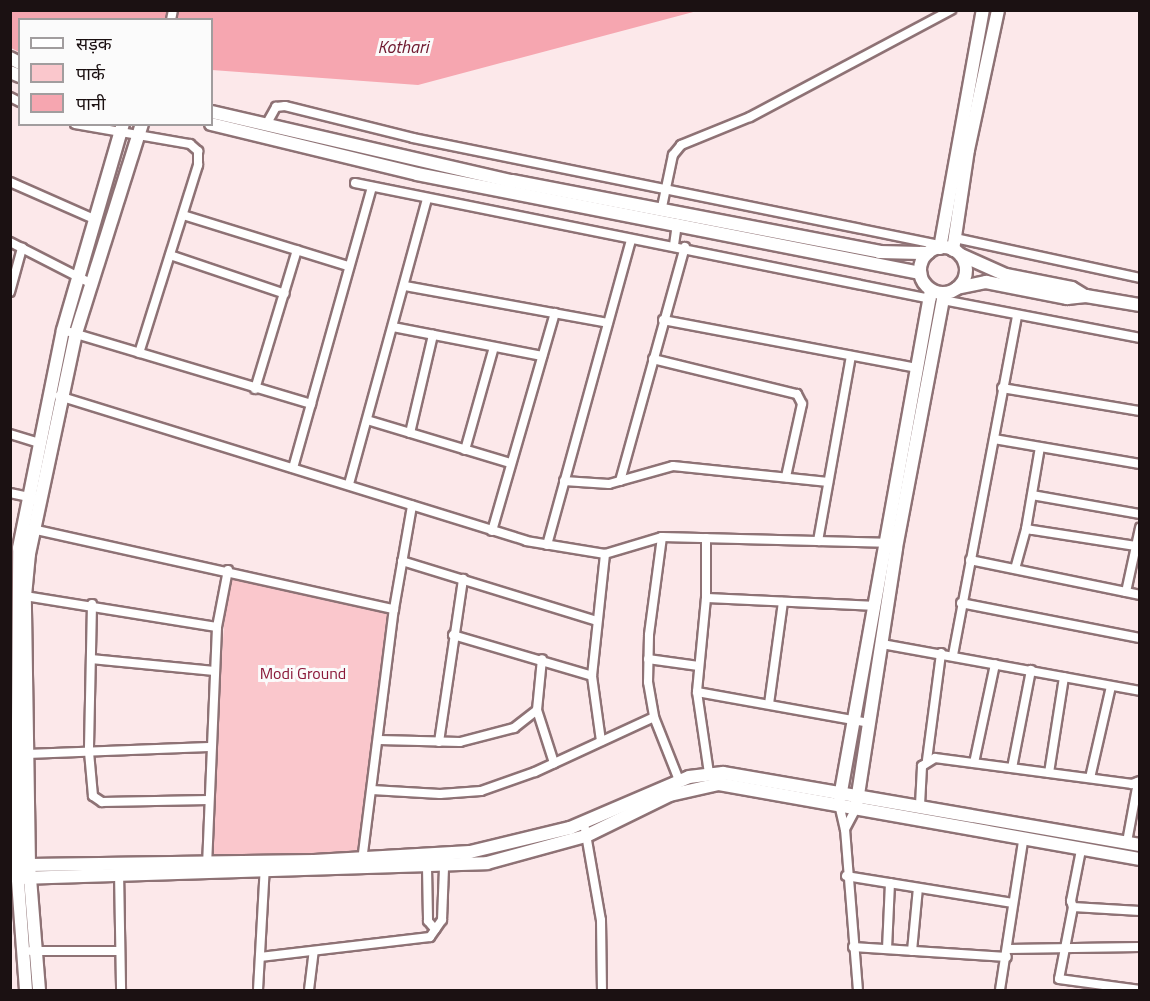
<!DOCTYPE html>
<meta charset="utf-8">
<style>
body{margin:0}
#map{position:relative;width:1150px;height:1001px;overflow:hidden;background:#fce8ea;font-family:"Titillium Web","Noto Sans Devanagari",sans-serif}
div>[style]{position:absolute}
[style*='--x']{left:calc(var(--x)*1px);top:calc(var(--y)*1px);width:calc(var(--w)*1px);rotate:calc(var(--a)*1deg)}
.green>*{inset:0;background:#fac7cc}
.water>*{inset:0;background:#f6a6b0}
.roads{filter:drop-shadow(2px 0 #8e7275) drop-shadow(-2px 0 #8e7275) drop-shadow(0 2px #8e7275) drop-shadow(0 -2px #8e7275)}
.street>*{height:8px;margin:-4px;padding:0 4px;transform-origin:4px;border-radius:4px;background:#fff}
.secondary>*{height:12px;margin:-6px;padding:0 6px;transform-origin:6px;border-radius:6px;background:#fff}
.secondary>.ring{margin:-6px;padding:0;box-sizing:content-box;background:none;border:12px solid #fff;border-radius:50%}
span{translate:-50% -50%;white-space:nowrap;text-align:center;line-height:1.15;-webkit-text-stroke:6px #fbfbfb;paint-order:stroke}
.park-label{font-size:16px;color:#8a1738}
.water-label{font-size:18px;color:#6f192f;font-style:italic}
.frame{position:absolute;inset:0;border:12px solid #1b1112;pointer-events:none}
.legend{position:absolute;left:18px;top:18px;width:195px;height:108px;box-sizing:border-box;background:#fbfbfb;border:2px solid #a19d9e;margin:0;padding:8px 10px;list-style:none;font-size:18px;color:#1b1112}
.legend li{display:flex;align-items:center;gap:12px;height:30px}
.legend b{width:30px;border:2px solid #a19d9e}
</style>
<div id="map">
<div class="green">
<div style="clip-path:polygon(228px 570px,394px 609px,363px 854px,207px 862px)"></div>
</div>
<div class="water">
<div style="clip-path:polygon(10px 11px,697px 11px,418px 85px,212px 70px,212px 20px,20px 20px,19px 52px,11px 48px)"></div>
</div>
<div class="roads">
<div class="street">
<div style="--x:171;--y:20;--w:10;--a:-79"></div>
<div style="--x:10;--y:97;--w:11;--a:27"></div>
<div style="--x:75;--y:124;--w:117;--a:9.9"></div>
<div style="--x:190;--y:144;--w:11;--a:41"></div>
<div style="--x:198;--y:151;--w:14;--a:90"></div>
<div style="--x:198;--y:165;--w:197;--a:107.4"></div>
<div style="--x:266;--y:125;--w:21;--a:-61"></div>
<div style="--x:276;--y:107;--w:9;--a:-6"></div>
<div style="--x:285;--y:106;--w:132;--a:14"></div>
<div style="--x:413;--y:138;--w:538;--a:11.48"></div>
<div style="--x:10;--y:182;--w:94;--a:23.8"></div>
<div style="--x:355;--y:183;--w:588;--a:11.39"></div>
<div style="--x:662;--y:207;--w:53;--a:-78.1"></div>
<div style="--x:673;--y:155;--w:13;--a:-51"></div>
<div style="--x:681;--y:145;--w:74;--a:-22.1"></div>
<div style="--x:750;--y:117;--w:228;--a:-28"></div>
<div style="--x:183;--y:215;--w:173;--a:17.2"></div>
<div style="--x:955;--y:238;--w:189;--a:12.2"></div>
<div style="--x:10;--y:242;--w:92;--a:27.1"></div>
<div style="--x:674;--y:245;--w:22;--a:-82"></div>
<div style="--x:170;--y:255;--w:121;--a:18.7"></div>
<div style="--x:405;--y:286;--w:206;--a:10.3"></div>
<div style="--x:10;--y:292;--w:46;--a:-74.7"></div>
<div style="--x:943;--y:300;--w:201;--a:10.9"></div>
<div style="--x:663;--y:320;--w:259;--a:10.7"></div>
<div style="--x:393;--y:327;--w:152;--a:11"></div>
<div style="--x:63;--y:330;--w:259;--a:16.6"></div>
<div style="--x:653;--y:359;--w:148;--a:13.7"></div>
<div style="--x:797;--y:394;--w:11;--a:63"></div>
<div style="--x:802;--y:404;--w:75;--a:102.4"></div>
<div style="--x:1002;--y:388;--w:140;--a:9.5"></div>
<div style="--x:255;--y:389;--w:145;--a:-73.2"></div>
<div style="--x:59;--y:396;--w:489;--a:17.2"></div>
<div style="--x:526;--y:541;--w:80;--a:9.3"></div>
<div style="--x:605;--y:554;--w:59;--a:-16.6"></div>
<div style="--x:662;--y:537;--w:223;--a:1.5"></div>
<div style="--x:367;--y:420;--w:149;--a:16.7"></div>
<div style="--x:410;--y:433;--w:101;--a:-76.8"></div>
<div style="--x:10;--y:434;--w:31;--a:17"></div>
<div style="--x:994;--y:439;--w:148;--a:9.7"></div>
<div style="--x:465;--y:450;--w:107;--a:-74.3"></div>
<div style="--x:293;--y:468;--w:292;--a:-74.3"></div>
<div style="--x:564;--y:481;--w:45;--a:3.8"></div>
<div style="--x:609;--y:484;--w:66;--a:-15.7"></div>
<div style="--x:673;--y:466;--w:156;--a:5.9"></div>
<div style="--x:620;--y:481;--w:243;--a:-74.5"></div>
<div style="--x:349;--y:484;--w:295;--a:-74.7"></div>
<div style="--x:10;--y:493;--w:24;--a:12"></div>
<div style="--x:1032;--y:495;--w:110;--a:10"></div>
<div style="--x:32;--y:529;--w:371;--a:12.5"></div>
<div style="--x:1026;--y:529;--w:111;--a:8.8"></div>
<div style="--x:492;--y:531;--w:227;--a:-73.9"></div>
<div style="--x:662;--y:537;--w:99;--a:97.6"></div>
<div style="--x:649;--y:635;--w:47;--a:91.2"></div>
<div style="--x:648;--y:682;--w:36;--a:80"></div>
<div style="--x:654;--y:717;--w:68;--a:68.4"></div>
<div style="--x:706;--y:538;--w:60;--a:90"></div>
<div style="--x:706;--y:598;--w:94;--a:95.5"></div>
<div style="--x:697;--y:692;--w:82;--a:81.6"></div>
<div style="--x:818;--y:541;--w:188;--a:-79.9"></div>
<div style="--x:547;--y:545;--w:317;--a:-74.6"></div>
<div style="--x:970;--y:560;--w:174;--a:11.6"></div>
<div style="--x:402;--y:561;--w:204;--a:17.1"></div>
<div style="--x:1015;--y:569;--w:41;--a:-74.6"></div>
<div style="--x:1026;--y:529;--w:83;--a:-80.3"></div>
<div style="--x:1126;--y:592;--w:66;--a:-77.7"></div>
<div style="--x:25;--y:596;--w:194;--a:9.2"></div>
<div style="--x:706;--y:598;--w:167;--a:2.7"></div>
<div style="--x:961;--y:603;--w:182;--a:11.1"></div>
<div style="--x:92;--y:604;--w:148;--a:91.2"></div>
<div style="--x:89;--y:752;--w:44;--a:84.8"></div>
<div style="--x:93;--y:796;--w:11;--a:34"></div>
<div style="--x:102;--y:802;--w:107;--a:-1.1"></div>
<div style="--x:453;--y:635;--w:145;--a:16.4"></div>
<div style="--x:882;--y:644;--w:262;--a:10.3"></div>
<div style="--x:953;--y:655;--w:346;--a:-79.3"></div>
<div style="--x:91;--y:659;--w:124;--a:5.6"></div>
<div style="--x:648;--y:659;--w:51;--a:7.8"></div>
<div style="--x:697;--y:692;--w:176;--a:10.2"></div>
<div style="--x:769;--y:704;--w:103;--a:-82.2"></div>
<div style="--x:537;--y:710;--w:56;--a:72.2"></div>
<div style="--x:379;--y:740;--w:81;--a:1.4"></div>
<div style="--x:460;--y:742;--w:56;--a:-14.5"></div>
<div style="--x:514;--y:728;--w:29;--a:-38"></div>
<div style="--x:537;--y:710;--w:51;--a:-84.4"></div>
<div style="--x:601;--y:741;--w:66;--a:-97.9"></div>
<div style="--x:592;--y:676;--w:123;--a:-83.9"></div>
<div style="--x:439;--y:742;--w:165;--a:-81.6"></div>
<div style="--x:27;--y:754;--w:182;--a:-2.2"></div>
<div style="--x:927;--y:760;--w:108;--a:-82.5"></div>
<div style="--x:974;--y:763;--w:101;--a:-78"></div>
<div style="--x:1012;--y:768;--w:100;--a:-79"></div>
<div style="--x:1049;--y:773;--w:97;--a:-81.1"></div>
<div style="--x:1090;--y:778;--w:94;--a:-77.1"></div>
<div style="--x:372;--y:790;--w:68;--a:3.4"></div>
<div style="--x:440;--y:794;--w:41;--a:-4.2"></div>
<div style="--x:481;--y:791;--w:57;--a:-19.4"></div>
<div style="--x:535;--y:772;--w:131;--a:-24.8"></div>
<div style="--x:839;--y:804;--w:26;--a:77"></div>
<div style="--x:845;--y:829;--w:162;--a:85.4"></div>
<div style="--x:920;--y:805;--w:39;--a:-87"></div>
<div style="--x:922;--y:766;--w:15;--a:-32"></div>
<div style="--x:935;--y:758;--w:199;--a:7.5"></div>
<div style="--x:1132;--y:784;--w:9;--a:-21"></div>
<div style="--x:584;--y:823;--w:98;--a:80.1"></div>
<div style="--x:601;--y:920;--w:70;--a:89.2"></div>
<div style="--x:845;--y:829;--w:26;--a:-62"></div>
<div style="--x:1127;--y:842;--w:61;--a:-79.6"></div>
<div style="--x:1081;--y:850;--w:52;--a:101.1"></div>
<div style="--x:1071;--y:901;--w:6;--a:72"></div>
<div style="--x:1073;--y:907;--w:67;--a:3.4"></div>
<div style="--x:362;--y:861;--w:254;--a:-82.8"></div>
<div style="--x:394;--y:609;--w:105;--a:-80.1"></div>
<div style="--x:207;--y:866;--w:239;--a:-87.6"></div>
<div style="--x:217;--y:627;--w:58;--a:-79.1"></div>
<div style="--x:427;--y:867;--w:54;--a:88.9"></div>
<div style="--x:428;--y:921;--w:11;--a:49"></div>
<div style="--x:119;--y:871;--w:119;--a:89"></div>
<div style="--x:846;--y:876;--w:169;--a:9.2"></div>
<div style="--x:1073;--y:907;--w:73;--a:101"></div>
<div style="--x:1059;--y:979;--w:82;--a:7.7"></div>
<div style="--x:853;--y:947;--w:154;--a:3.7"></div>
<div style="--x:887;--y:949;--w:66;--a:-87.4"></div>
<div style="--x:1008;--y:949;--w:132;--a:-0.9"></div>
<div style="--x:31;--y:951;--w:89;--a:0"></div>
<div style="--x:912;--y:951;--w:63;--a:-84.6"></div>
<div style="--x:260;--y:957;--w:171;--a:-6.7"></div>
<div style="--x:430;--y:937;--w:21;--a:-55"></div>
<div style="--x:442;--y:920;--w:53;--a:-87.8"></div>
<div style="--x:258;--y:990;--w:125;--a:-86.8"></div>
<div style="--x:309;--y:990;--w:39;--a:-83"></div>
<div style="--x:1000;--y:990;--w:151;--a:-81.2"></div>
</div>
<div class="secondary">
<div style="--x:10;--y:58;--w:11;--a:27"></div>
<div style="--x:10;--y:72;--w:11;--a:22"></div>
<div style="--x:212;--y:112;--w:308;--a:13"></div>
<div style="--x:512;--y:181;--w:374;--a:10.9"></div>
<div style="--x:879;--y:252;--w:49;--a:1.2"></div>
<div style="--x:211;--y:124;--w:212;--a:13.6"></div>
<div style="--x:417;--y:174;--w:513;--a:11.13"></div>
<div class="ring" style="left:920px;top:247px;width:34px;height:34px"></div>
<div style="--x:940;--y:248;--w:242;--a:-79.8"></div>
<div style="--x:953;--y:250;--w:101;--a:-81.5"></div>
<div style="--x:968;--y:150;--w:143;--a:-77.9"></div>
<div style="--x:961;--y:255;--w:49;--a:24"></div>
<div style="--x:1006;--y:275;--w:67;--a:11.1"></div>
<div style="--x:1072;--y:288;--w:15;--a:32"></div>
<div style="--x:957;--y:288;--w:30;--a:-12"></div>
<div style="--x:986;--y:282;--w:83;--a:11.2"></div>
<div style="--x:1067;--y:298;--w:19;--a:-6"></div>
<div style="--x:1086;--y:296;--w:55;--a:9.5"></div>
<div style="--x:840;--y:797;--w:515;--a:-79.82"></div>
<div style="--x:857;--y:801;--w:256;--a:-81.2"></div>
<div style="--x:896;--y:548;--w:259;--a:-79.3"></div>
<div style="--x:10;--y:870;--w:20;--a:-15"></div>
<div style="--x:29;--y:865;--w:285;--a:-0.8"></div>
<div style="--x:314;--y:861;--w:156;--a:-3.3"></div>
<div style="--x:470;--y:852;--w:103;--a:-13.5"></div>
<div style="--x:570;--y:828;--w:129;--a:-23.2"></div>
<div style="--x:689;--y:777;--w:34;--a:-7"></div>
<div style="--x:723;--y:773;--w:423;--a:9.8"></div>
<div style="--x:10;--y:873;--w:9;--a:32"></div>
<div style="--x:18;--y:878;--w:469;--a:-1.8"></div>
<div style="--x:487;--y:863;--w:103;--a:-15.3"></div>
<div style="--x:586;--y:836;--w:93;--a:-26"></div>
<div style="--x:670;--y:795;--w:50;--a:-12.7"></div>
<div style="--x:719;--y:784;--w:428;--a:10.1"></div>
<div style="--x:26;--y:990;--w:124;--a:-94.2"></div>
<div style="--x:17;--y:866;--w:318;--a:-89.6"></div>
<div style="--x:19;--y:548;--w:222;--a:-78.6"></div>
<div style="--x:63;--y:330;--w:215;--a:-73.8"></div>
<div style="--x:39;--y:990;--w:125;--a:-94.6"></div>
<div style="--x:29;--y:865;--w:269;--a:-90.9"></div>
<div style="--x:25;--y:596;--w:42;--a:-84.6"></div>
<div style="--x:29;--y:554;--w:226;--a:-78"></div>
<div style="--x:76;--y:333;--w:219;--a:-72.5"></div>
</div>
</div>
<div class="park-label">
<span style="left:303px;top:673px">Modi Ground</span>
</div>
<div class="water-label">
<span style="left:403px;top:47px">Kothari</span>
</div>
<div class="frame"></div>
<ul class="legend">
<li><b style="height:8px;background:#fff"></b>सड़क</li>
<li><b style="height:16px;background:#fac7cc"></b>पार्क</li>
<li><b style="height:16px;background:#f6a6b0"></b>पानी</li>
</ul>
</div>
